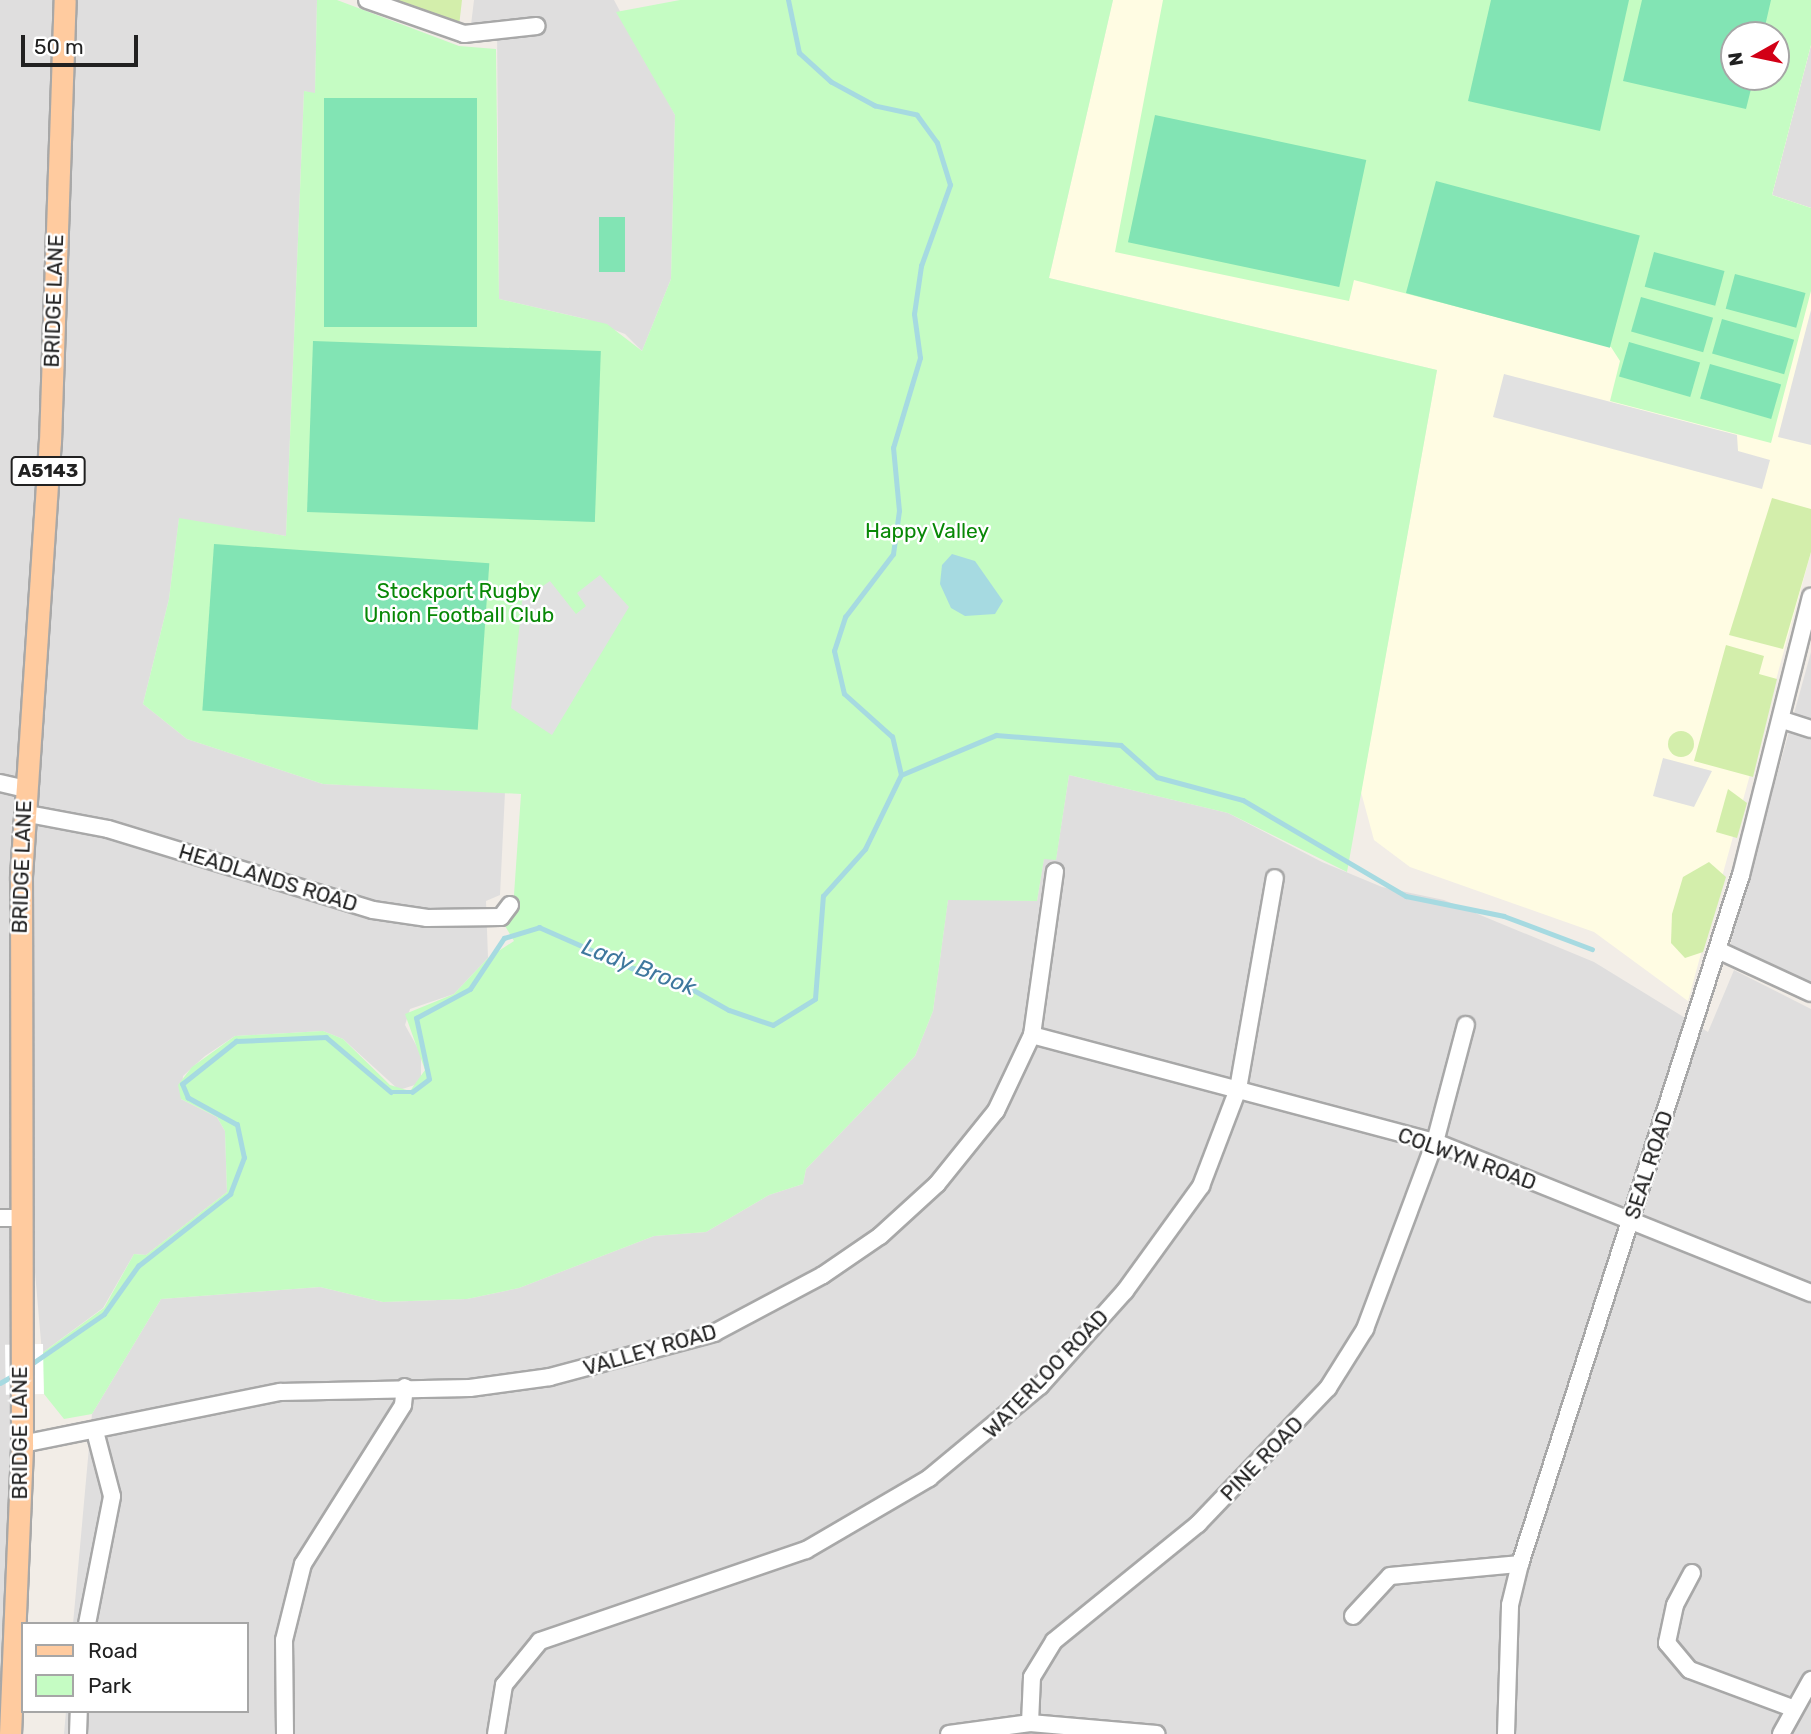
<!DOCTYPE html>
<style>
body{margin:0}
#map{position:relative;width:1811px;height:1734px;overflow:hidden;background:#f2ede7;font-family:Rubik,sans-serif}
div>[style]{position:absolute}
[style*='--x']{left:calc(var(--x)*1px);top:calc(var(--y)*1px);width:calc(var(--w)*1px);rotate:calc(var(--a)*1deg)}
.residential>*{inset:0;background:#dfdede}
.education>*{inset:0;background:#fffce3}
.grass>*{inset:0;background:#d3eeab}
.round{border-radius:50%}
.park>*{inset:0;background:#c5fcc3}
.pitch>*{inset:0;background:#82e4b4;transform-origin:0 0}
.parking>*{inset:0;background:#e1e1e1}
.water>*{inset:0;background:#a6dae1}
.pier>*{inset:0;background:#fff;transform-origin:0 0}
.stream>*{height:4.5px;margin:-2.25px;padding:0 2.25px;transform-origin:2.25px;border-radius:2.25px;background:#a6dae1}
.roads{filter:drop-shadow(2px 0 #a8a8a8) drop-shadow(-2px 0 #a8a8a8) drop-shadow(0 2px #a8a8a8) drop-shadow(0 -2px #a8a8a8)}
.minor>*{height:16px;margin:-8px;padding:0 8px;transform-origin:8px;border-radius:8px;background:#fff}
.major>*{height:21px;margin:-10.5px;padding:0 10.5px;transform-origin:10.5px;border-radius:10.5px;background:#ffcb9f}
span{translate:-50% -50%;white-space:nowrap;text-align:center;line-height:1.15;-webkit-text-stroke:5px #fff;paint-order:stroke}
.shield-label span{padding:2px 5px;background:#fff;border:2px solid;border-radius:5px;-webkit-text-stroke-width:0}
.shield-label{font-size:19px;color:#212121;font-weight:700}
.street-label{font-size:21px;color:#212121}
.park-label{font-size:21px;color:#088806}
.water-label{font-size:23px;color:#3f789e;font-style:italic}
.legend{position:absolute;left:21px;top:1622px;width:228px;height:91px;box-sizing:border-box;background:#fff;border:2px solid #a6a6a6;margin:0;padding:9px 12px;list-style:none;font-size:21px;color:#212121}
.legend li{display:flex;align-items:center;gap:14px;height:35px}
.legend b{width:35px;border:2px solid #a6a6a6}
.north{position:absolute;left:1720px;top:21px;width:70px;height:70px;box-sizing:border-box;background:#fff;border:2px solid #a6a6a6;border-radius:50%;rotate:261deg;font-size:19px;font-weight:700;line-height:28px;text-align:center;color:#212121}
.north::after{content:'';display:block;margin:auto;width:24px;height:32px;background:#d20016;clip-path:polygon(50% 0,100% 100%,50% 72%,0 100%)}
.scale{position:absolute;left:21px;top:35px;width:117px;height:32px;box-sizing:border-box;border:4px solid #212121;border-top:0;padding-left:9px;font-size:21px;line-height:24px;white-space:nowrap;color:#212121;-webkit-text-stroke:5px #fff;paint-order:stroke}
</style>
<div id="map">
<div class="residential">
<div style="clip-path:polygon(0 0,65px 0,23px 813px,20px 1345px,0 1734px)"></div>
<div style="clip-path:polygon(69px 0,317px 0,315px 94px,304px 91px,286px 536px,179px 519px,169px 599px,143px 704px,187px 739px,323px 784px,505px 792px,500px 895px,486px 901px,488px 958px,454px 994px,410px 1009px,405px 1025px,421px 1054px,421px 1083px,399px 1090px,343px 1039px,323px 1031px,235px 1036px,205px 1056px,183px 1076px,181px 1099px,217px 1117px,225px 1131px,227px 1192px,146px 1255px,134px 1254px,103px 1308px,42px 1353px,30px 1214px,32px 807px)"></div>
<div style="clip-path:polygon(474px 0,614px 0,675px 115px,671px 279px,642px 351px,625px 334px,586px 319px,499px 299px,497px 26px,471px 25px)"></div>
<div style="clip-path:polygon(1811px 45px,1811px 208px,1772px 195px)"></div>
<div style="clip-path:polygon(1811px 652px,1811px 982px,1730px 945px)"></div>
<div style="clip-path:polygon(1069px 775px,1228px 813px,1322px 862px,1382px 887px,1444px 900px,1594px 962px,1708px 1032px,1734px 970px,1811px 1009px,1811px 1734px,64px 1734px,66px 1711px,247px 1711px,247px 1624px,73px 1624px,92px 1414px,161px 1299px,320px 1287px,383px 1302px,467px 1299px,519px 1288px,654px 1236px,706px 1232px,769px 1195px,803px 1184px,806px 1169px,915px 1056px,933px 1011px,948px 899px,1037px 901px,1044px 858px,1056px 859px)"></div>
</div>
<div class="education">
<div style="clip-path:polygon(evenodd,1113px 0,1811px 0,1811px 45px,1772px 195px,1811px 208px,1811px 552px,1688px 1001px,1594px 932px,1410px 867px,1374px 840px,1361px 792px,1437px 370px,1049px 278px,1113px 0,1734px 35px,1776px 35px,1776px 77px,1734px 77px,1734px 35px)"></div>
</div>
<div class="grass">
<div style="clip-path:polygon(382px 0,462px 0,459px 26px)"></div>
<div style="clip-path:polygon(1772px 498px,1811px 509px,1811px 552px,1783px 649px,1729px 635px)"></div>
<div style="clip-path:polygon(1726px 645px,1764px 656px,1759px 674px,1777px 679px,1753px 777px,1694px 761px)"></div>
<div class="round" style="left:1668px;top:731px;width:26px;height:26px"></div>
<div style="clip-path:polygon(1728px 789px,1747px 803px,1737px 838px,1716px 832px)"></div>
<div style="clip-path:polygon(1709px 862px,1726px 877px,1703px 952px,1685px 958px,1671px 943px,1672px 914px,1683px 877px)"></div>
</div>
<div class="park">
<div style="clip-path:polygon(317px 0,337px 0,459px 46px,496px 49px,499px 299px,607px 324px,642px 351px,671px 279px,675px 115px,616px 12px,680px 0,1113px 0,1049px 278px,1437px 370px,1347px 872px,1228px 813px,1069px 775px,1056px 860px,1044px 859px,1037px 901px,948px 900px,933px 1011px,915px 1056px,806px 1169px,803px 1184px,769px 1195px,706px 1232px,654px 1236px,519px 1288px,467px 1299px,383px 1302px,320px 1287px,161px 1299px,92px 1414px,64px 1419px,44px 1394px,42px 1353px,104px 1308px,134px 1254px,146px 1255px,227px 1192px,225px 1131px,217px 1117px,181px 1099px,178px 1085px,192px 1067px,235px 1036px,323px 1031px,343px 1039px,390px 1085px,410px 1091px,425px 1070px,405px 1014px,454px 994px,488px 958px,514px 941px,502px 921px,513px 909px,521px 794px,323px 784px,187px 739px,143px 704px,169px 599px,179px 518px,286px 536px,304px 91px,315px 93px)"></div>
<div style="clip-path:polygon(evenodd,1163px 0,1811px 0,1811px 45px,1772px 195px,1811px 208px,1811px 291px,1771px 443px,1610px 401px,1620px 361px,1611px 347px,1354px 280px,1349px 301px,1115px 252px,1163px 0,1734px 35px,1776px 35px,1776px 77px,1734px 77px,1734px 35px)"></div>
</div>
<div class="pitch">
<div style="clip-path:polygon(1491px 0,1629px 0,1600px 131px,1468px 101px)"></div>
<div style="clip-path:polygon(1642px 0,1771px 0,1763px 35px,1734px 35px,1734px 77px,1754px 77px,1746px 109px,1623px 81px)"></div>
<div style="left:324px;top:98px;width:153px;height:229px"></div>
<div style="left:1155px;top:115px;width:216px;height:130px;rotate:12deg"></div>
<div style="left:1436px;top:181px;width:211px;height:116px;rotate:15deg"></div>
<div style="left:599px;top:217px;width:26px;height:55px"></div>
<div style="left:1654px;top:252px;width:73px;height:36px;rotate:15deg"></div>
<div style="left:1735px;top:274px;width:73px;height:36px;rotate:15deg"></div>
<div style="left:1641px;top:297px;width:75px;height:36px;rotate:16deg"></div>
<div style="left:1722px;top:319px;width:75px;height:36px;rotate:16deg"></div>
<div style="left:313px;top:341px;width:288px;height:171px;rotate:2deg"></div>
<div style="left:1629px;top:342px;width:74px;height:36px;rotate:16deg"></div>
<div style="left:1710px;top:364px;width:74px;height:36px;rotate:16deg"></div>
<div style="left:214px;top:544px;width:276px;height:167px;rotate:4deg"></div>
</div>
<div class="parking">
<div style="clip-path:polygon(1811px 310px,1811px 445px,1778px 437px)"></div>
<div style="clip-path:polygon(1504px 374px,1737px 435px,1738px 451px,1770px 460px,1762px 489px,1493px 417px)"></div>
<div style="clip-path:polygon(600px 575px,629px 607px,552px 735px,511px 708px,522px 601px,550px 581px,576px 614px,586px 606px,577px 593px)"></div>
<div style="clip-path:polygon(1663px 758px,1712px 771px,1694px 807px,1653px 796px)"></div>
</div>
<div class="water">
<div style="clip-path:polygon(952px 554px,975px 561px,1003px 601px,995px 614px,965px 616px,951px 608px,940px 584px,942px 565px)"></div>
</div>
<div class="pier">
<div style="left:43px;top:1344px;width:50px;height:38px;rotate:89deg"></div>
</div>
<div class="stream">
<div style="--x:901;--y:775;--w:103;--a:-22.8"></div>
<div style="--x:996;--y:735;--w:125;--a:4.6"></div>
<div style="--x:1121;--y:745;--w:48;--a:41.6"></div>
<div style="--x:1157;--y:777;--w:89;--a:15"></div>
<div style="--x:1243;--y:800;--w:189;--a:30.5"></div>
<div style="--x:1406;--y:896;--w:100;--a:11.5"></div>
<div style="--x:1504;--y:916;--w:94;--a:20.6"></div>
<div style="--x:27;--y:1367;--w:93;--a:-34.5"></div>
<div style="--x:104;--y:1314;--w:59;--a:-54.7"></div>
<div style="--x:138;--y:1266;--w:117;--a:-38"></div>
<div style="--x:230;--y:1194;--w:39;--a:-69"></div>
<div style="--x:244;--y:1158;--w:34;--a:-102"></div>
<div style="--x:237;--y:1125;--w:56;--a:-151.1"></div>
<div style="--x:188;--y:1098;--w:15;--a:-113"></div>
<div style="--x:182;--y:1084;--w:69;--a:-38.5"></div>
<div style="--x:236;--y:1041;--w:90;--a:-2.5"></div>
<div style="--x:326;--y:1037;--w:85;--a:40.2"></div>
<div style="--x:391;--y:1092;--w:21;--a:0"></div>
<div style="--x:412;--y:1092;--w:21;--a:-37"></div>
<div style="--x:429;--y:1079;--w:62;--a:-102"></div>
<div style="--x:416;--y:1018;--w:61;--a:-28.2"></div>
<div style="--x:470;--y:989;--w:61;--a:-56.3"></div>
<div style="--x:504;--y:938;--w:37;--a:-17"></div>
<div style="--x:539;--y:927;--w:102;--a:23.8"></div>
<div style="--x:632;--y:968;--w:28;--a:6"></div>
<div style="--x:660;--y:971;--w:79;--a:29.5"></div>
<div style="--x:729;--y:1010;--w:46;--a:18.8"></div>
<div style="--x:773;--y:1025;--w:49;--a:-31.8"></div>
<div style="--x:815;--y:999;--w:103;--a:-85.6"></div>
<div style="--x:823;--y:896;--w:63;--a:-48.2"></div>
<div style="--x:865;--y:849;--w:82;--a:-64.1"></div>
<div style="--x:901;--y:775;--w:39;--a:-103"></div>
<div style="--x:892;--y:737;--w:64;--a:-138.1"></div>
<div style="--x:844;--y:694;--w:44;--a:-103.1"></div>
<div style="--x:834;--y:651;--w:36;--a:-72"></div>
<div style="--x:845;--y:617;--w:79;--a:-52.7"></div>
<div style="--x:893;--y:554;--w:43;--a:-82.1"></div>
<div style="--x:899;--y:511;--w:63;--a:-95.4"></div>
<div style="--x:893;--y:448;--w:94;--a:-73.3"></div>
<div style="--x:920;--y:358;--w:44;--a:-97.8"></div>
<div style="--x:914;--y:314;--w:49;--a:-81.7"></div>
<div style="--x:921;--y:266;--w:86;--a:-70.3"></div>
<div style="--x:950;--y:185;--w:44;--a:-107.2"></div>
<div style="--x:937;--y:143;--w:34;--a:-126"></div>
<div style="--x:917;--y:115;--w:43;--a:-167.9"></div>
<div style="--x:875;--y:106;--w:50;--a:-151.4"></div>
<div style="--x:831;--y:82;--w:43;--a:-137.8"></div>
<div style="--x:799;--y:53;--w:54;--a:-101.7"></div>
<div style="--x:0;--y:1383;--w:16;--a:-30"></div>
</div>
<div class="roads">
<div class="minor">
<div style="--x:367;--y:0;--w:103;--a:19.3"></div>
<div style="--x:464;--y:34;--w:73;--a:-6.3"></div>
<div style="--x:1783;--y:720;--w:29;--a:18"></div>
<div style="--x:0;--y:783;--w:26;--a:13"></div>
<div style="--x:23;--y:813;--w:86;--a:10.7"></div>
<div style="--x:108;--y:829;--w:277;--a:17"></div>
<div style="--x:373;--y:910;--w:55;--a:8.4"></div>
<div style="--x:427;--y:918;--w:74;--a:-0.8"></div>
<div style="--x:501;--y:917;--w:15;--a:-53"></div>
<div style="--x:1718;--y:950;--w:102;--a:24.8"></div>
<div style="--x:1032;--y:1035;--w:417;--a:14.9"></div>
<div style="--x:1435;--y:1142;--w:405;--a:21.9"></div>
<div style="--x:0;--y:1218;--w:19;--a:0"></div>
<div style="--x:22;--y:1444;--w:263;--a:-11.4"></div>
<div style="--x:280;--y:1392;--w:190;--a:-1.2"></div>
<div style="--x:470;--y:1388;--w:81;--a:-7.8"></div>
<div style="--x:550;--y:1377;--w:170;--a:-15"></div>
<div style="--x:714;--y:1333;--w:123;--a:-28"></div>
<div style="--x:823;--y:1275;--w:69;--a:-34.4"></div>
<div style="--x:880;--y:1236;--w:77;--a:-42.4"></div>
<div style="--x:937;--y:1184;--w:94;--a:-51.1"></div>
<div style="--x:996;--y:1111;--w:84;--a:-64.7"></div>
<div style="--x:1032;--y:1035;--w:165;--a:-82"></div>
<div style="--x:1692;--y:1573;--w:36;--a:118"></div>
<div style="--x:1675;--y:1605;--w:39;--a:102"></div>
<div style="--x:1667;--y:1643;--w:35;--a:50"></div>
<div style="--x:1690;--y:1670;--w:109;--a:20.4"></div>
<div style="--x:1353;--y:1616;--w:54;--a:-47.2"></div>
<div style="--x:1390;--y:1576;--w:131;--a:-5.3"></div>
<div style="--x:87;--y:1624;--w:130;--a:-78.9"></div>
<div style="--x:112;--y:1496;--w:67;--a:-104.7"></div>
<div style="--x:1030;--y:1723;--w:46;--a:-87.5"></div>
<div style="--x:1032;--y:1677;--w:42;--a:-58.6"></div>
<div style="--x:1054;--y:1641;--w:186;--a:-39.1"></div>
<div style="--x:1198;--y:1524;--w:188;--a:-46.3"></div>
<div style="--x:1328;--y:1388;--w:70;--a:-57.9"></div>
<div style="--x:1365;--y:1329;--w:200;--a:-69.5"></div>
<div style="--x:1435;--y:1142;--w:121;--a:-75.2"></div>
<div style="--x:78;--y:1734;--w:23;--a:-88"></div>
<div style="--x:285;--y:1734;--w:94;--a:-90.6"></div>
<div style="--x:284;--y:1640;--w:78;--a:-76"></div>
<div style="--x:303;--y:1564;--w:188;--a:-57.8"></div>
<div style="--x:403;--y:1405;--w:18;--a:-84"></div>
<div style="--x:496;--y:1734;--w:50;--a:-80.7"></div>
<div style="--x:504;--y:1685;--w:57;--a:-50.7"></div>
<div style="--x:540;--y:1641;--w:281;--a:-18.9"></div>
<div style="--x:806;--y:1550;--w:143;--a:-30.3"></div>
<div style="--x:929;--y:1478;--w:144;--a:-39.7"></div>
<div style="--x:1040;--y:1386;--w:127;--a:-48.2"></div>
<div style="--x:1125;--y:1291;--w:130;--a:-54.1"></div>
<div style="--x:1201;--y:1186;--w:104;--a:-69.1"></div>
<div style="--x:1238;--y:1089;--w:214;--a:-80.1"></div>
<div style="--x:949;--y:1734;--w:82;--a:-7.7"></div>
<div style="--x:1030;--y:1723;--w:127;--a:5"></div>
<div style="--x:1506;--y:1734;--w:129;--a:-88.2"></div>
<div style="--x:1510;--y:1605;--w:42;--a:-76.3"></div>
<div style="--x:1520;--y:1564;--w:724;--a:-72.22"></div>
<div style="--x:1741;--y:875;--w:287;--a:-75.9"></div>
<div style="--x:1781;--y:1734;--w:62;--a:-60.9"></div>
</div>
<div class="major">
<div style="--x:10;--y:1734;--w:290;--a:-87.6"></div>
<div style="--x:22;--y:1444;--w:568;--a:-90.1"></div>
<div style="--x:21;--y:876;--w:435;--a:-86.2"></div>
<div style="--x:50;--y:442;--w:442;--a:-88.1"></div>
</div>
</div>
<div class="shield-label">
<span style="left:48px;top:471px">A5143</span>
</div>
<div class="street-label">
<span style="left:54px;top:301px;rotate:-88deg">BRIDGE LANE</span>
<span style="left:22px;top:867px;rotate:-88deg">BRIDGE LANE</span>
<span style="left:268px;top:878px;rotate:17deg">HEADLANDS ROAD</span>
<span style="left:1467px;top:1159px;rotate:20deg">COLWYN ROAD</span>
<span style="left:1649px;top:1165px;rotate:-72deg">SEAL ROAD</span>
<span style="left:650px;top:1350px;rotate:-16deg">VALLEY ROAD</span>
<span style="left:1046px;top:1374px;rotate:-46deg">WATERLOO ROAD</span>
<span style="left:20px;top:1433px;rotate:-90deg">BRIDGE LANE</span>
<span style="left:1262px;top:1459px;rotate:-46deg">PINE ROAD</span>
</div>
<div class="park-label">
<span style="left:927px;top:531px">Happy Valley</span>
<span style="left:459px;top:603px">Stockport Rugby<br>Union Football Club</span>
</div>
<div class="water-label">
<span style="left:639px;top:967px;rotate:21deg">Lady Brook</span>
</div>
<ul class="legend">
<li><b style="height:9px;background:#ffcb9f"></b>Road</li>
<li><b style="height:19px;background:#c5fcc3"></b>Park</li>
</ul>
<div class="north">N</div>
<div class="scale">50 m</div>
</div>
